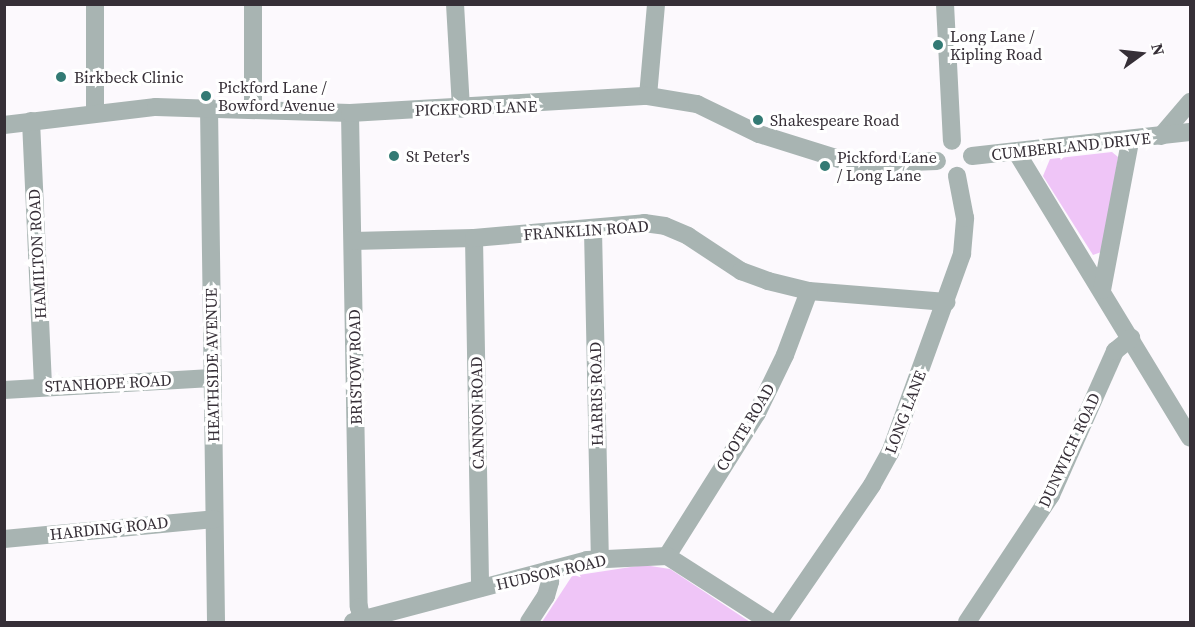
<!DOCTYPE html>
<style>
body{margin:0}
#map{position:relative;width:1195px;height:627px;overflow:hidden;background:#fcf9fd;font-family:"Source Serif 4",serif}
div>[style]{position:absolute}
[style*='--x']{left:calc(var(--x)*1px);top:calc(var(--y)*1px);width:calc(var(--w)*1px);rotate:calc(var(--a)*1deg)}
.green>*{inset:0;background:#efc5f7}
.minor>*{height:18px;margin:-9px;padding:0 9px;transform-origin:9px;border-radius:9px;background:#a8b4b2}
.dots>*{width:16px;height:16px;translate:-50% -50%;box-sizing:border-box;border:3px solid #fff;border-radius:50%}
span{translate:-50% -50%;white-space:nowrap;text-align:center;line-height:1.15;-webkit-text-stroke:6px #fff;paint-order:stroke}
.poi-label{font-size:16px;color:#362f37}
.left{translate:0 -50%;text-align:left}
.street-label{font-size:16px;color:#362f37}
.frame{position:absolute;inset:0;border:6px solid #362f37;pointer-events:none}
.north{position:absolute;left:1111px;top:24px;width:60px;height:60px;-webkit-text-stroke:4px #fff;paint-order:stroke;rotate:75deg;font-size:16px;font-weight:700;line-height:24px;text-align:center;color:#362f37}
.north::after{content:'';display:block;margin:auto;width:21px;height:27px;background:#362f37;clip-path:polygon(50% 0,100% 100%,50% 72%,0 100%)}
</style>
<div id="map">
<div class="green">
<div style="clip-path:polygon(1112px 152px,1118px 157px,1104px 251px,1093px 255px,1043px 176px,1050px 159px)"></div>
<div style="clip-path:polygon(644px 565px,670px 569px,750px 622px,542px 622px,572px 576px)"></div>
</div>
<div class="minor">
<div style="--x:95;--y:4;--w:108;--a:90"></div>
<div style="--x:253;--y:4;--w:106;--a:90"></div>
<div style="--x:455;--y:4;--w:105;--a:86.7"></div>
<div style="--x:945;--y:4;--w:137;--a:87.1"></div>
<div style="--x:648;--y:96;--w:92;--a:-85"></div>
<div style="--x:209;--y:107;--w:515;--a:89.22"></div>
<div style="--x:350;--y:113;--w:494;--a:89"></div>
<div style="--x:359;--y:607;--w:13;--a:77"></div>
<div style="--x:31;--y:121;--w:265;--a:87.4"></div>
<div style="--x:4;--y:125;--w:153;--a:-6.8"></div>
<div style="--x:156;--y:107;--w:194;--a:1.8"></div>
<div style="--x:350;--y:113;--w:298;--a:-3.3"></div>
<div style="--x:648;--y:96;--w:50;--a:9.3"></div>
<div style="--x:697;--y:104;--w:69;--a:25.8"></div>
<div style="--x:759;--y:134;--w:101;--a:17.4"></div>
<div style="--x:855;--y:164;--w:82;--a:-2.1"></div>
<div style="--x:1161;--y:136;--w:45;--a:-49.5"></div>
<div style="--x:1017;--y:153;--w:333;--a:58.7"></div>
<div style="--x:972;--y:156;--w:219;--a:-6.3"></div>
<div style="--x:593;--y:230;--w:328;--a:88.8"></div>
<div style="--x:474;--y:238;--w:350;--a:89"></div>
<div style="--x:353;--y:241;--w:121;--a:-1.4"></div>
<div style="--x:474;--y:238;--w:171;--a:-5"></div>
<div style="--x:644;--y:223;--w:21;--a:8"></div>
<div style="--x:665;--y:226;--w:25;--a:23"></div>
<div style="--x:688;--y:236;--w:64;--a:33.4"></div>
<div style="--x:741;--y:271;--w:29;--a:20"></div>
<div style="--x:768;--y:281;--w:42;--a:13.7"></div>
<div style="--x:809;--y:291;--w:138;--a:4.6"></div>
<div style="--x:1102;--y:290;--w:151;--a:-79.3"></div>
<div style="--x:4;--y:390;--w:208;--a:-3.3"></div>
<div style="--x:4;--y:539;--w:211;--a:-5.4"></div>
<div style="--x:667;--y:556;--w:169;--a:-57.8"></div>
<div style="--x:757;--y:413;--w:64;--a:-64.2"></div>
<div style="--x:785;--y:355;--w:68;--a:-69.4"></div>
<div style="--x:353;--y:622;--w:242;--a:-14.8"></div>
<div style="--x:587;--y:560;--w:80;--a:-2.9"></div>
<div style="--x:667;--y:556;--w:122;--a:32.7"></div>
<div style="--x:529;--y:622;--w:31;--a:-57"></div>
<div style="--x:546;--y:596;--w:15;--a:-74"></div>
<div style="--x:550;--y:582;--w:12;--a:-99"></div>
<div style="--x:778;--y:622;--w:166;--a:-55.5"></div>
<div style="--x:872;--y:485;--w:37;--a:-61"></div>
<div style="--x:890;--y:453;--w:212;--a:-70.1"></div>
<div style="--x:962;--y:254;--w:36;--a:-85"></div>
<div style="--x:965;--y:218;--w:43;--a:-100.8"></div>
<div style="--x:967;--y:622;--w:152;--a:-56.5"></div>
<div style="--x:1051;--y:495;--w:158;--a:-66"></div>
<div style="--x:1115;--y:351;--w:21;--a:-39"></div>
</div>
<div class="dots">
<div style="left:938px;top:45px;background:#337a74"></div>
<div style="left:61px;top:77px;background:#337a74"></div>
<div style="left:206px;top:96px;background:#337a74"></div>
<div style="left:758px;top:120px;background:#337a74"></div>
<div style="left:394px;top:156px;background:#337a74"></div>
<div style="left:825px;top:166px;background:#337a74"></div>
</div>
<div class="poi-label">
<span class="left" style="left:950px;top:45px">Long Lane /<br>Kipling Road</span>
<span class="left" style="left:74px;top:77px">Birkbeck Clinic</span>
<span class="left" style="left:218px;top:96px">Pickford Lane /<br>Bowford Avenue</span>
<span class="left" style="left:770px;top:120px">Shakespeare Road</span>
<span class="left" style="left:406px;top:156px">St Peter's</span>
<span class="left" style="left:837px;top:166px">Pickford Lane<br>/ Long Lane</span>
</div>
<div class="street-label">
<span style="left:476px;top:108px;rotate:-2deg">PICKFORD LANE</span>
<span style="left:1071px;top:146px;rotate:-6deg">CUMBERLAND DRIVE</span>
<span style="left:586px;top:230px;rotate:-4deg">FRANKLIN ROAD</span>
<span style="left:37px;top:254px;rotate:-93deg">HAMILTON ROAD</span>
<span style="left:212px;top:365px;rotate:-91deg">HEATHSIDE AVENUE</span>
<span style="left:355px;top:367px;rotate:-91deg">BRISTOW ROAD</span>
<span style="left:108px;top:383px;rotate:-3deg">STANHOPE ROAD</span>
<span style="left:596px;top:394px;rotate:-91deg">HARRIS ROAD</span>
<span style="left:905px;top:412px;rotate:-69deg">LONG LANE</span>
<span style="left:477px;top:413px;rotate:-91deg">CANNON ROAD</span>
<span style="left:745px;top:427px;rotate:-59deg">COOTE ROAD</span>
<span style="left:1069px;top:450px;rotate:-65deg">DUNWICH ROAD</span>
<span style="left:109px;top:528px;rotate:-6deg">HARDING ROAD</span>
<span style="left:551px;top:572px;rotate:-13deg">HUDSON ROAD</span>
</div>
<div class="frame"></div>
<div class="north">N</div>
</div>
